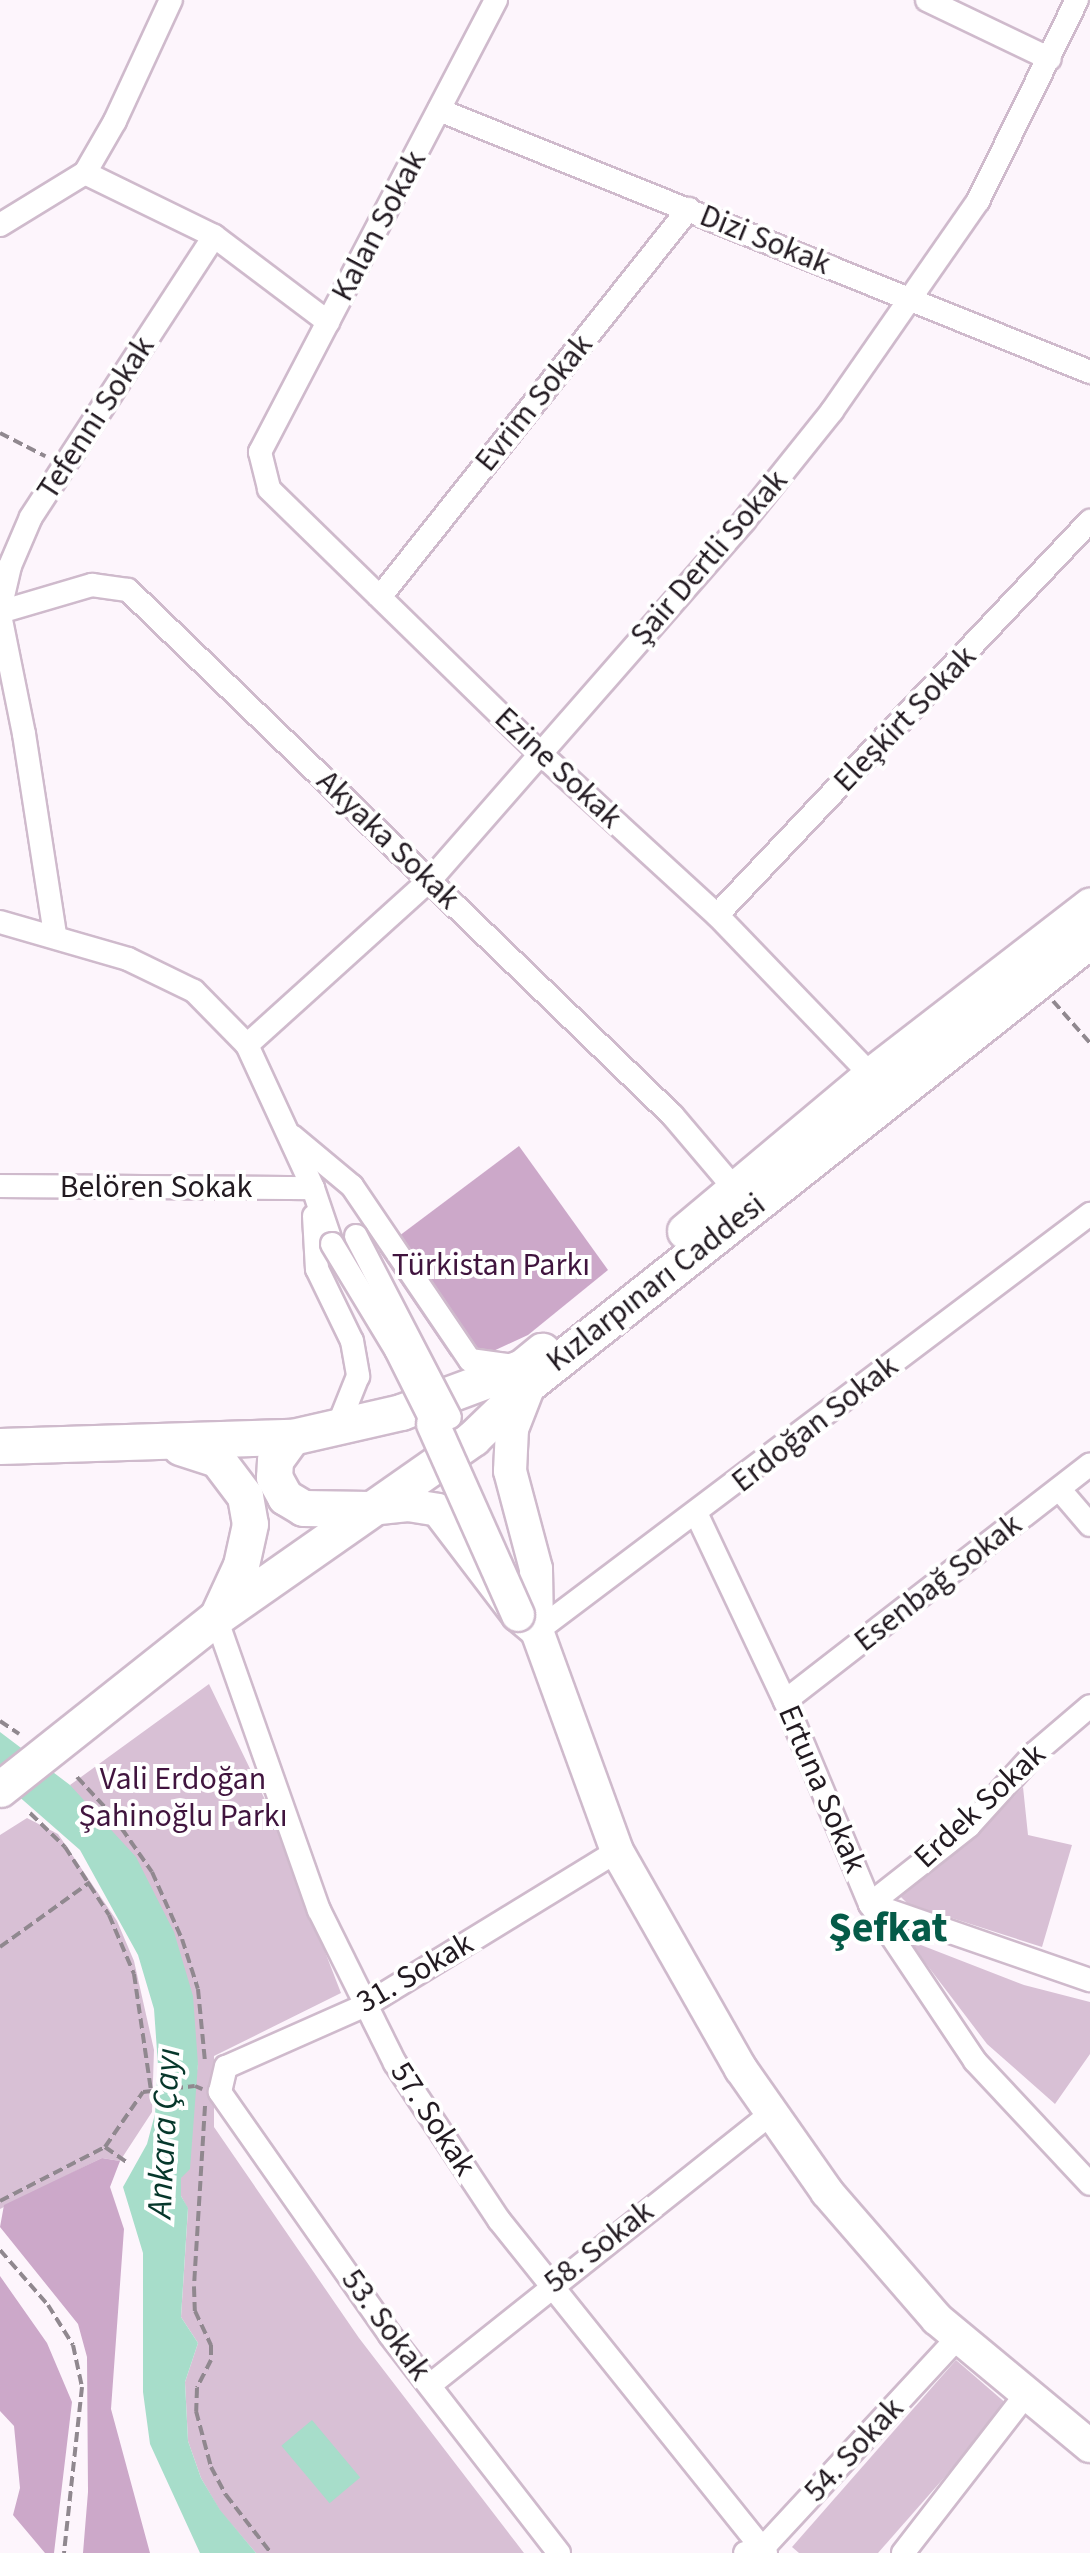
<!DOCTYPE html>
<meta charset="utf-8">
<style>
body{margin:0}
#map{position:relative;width:1090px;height:2553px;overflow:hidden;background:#fdf5fc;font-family:"Source Sans 3",sans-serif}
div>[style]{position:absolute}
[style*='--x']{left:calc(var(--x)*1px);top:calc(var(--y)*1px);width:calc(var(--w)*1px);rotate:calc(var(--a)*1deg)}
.green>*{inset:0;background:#d8c0d5}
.forest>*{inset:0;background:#cca8c9}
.water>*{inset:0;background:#a7ddca;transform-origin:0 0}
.path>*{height:4px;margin-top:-2px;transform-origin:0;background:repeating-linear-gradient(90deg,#90888f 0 10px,transparent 0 15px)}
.roads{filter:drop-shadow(2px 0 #cfbacc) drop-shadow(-2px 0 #cfbacc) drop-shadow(0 2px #cfbacc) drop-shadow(0 -2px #cfbacc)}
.minor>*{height:22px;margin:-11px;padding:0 11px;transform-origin:11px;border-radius:11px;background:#fff}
.secondary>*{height:32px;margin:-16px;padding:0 16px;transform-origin:16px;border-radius:16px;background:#fff}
.primary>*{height:35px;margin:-17.5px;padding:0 17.5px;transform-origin:17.5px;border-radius:17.5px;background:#fff}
.bridges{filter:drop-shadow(2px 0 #cfbacc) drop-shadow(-2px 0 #cfbacc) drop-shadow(0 2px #cfbacc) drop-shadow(0 -2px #cfbacc)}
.minor-bridge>*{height:22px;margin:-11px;padding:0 11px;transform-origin:11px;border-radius:11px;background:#fff}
.secondary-bridge>*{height:32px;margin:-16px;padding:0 16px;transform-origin:16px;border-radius:16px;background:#fff}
span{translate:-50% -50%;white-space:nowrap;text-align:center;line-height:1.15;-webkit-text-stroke:8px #fff;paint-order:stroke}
.street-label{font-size:32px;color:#221a21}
.park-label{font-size:32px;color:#40143e}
.water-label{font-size:35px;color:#06372b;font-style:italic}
.district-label{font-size:42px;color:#055b48;font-weight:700}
</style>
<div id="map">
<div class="green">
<div style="clip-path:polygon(209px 1684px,270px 1810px,341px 1993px,214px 2056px,214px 2127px,359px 2338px,524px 2553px,256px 2553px,220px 2511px,201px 2478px,188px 2441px,185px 2382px,198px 2343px,181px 2317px,188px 2209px,181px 2196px,181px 2178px,198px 2064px,70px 1785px)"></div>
<div style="clip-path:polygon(1023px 1787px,1028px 1835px,1072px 1845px,1042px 1947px,908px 1904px,898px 1894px,978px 1834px)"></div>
<div style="clip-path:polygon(27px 1818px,58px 1834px,117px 1921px,134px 1961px,154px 2050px,152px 2112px,120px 2161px,102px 2158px,0 2209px,0 1835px)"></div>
<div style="clip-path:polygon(908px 1940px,1024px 1985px,1090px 2002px,1090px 2054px,1055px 2104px,987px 2044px)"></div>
<div style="clip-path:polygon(956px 2360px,1008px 2405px,878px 2553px,799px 2553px,792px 2547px)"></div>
</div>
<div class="forest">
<div style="clip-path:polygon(519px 1146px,608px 1270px,528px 1335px,489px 1353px,451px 1357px,379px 1251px)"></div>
<div style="clip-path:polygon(102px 2158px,120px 2161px,110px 2187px,124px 2229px,111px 2409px,150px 2553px,83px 2553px,88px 2492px,87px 2357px,78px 2324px,0 2227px,4px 2205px)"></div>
<div style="clip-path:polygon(0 2276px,47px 2343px,72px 2402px,54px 2553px,45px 2553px,13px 2515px,20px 2488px,14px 2426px,0 2411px)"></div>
</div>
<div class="water">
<div style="clip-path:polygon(0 1732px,70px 1785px,136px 1857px,174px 1932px,193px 1996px,198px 2064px,190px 2169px,181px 2178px,181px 2196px,188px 2208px,181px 2317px,198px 2343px,185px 2382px,188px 2441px,201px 2478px,220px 2510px,256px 2553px,200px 2553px,150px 2444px,143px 2392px,143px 2253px,123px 2187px,147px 2144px,155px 2114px,158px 2065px,154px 2009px,138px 1955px,80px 1850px,0 1780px)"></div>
<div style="left:312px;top:2420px;width:75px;height:40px;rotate:50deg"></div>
</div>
<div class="path">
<div style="--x:0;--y:433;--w:51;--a:27.1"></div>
<div style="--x:1053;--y:1001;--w:56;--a:48.6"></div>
<div style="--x:0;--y:1721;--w:23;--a:34"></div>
<div style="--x:77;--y:1777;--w:53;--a:47.3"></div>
<div style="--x:113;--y:1816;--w:68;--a:55.1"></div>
<div style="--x:152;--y:1872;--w:73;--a:65.9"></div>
<div style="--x:182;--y:1939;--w:52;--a:72.3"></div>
<div style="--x:198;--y:1989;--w:73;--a:84.5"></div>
<div style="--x:30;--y:1813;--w:49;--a:44.2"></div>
<div style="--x:65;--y:1847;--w:81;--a:57.1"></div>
<div style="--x:109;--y:1915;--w:64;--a:67"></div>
<div style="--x:134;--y:1974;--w:117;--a:81.7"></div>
<div style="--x:0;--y:1947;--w:111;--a:-35.8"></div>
<div style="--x:205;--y:2106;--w:181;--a:93.5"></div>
<div style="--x:194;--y:2287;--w:24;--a:88"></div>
<div style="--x:195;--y:2311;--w:38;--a:65"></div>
<div style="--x:211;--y:2345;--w:15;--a:90"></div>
<div style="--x:211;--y:2360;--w:31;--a:117"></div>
<div style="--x:197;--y:2388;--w:23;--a:92"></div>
<div style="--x:196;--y:2411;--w:58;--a:75"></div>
<div style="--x:211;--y:2467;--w:32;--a:62"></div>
<div style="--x:226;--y:2495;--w:73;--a:52.2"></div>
<div style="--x:105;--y:2147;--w:29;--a:35"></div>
<div style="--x:0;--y:2201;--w:118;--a:-27.2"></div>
<div style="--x:105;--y:2147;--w:67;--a:-55.4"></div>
<div style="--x:143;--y:2092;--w:52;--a:-6.6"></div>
<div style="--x:195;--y:2086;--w:8;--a:23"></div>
<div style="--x:0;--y:2250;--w:73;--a:48.9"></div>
<div style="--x:48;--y:2305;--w:47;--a:58"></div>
<div style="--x:73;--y:2345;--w:43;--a:77.9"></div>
<div style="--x:82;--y:2387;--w:167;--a:96.2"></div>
</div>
<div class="roads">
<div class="minor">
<div style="--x:496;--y:0;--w:510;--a:117.57"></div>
<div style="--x:260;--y:452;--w:38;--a:76"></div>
<div style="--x:269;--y:489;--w:378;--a:44.3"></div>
<div style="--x:540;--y:753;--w:240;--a:42.5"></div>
<div style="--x:717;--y:915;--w:222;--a:46.1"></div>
<div style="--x:927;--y:0;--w:136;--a:25.6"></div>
<div style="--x:439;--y:110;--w:702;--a:21.92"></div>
<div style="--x:85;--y:173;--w:144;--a:26"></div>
<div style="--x:214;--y:236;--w:143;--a:37"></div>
<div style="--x:0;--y:225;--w:100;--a:-31.5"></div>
<div style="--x:85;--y:173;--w:60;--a:-60"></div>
<div style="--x:115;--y:121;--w:133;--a:-65.2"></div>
<div style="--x:380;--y:597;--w:496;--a:-51.5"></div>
<div style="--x:0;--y:609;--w:44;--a:-76.9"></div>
<div style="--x:10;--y:566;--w:53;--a:-66.8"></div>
<div style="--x:31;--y:517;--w:335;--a:-56.9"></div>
<div style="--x:0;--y:612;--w:96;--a:-16.4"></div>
<div style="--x:92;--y:585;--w:36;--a:8"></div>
<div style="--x:128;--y:590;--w:757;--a:43.98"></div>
<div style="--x:673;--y:1116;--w:96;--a:49.7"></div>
<div style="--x:0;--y:615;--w:121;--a:78.6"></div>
<div style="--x:24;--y:734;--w:202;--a:81.2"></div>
<div style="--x:717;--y:915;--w:543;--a:-46.57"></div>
<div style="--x:0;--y:922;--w:133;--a:16.1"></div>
<div style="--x:128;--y:959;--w:73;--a:25.9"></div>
<div style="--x:194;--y:991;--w:76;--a:45.5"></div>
<div style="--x:247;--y:1045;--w:157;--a:65.2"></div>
<div style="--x:313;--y:1188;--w:59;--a:71.3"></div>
<div style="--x:247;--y:1045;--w:248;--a:-42.1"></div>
<div style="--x:431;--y:879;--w:476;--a:-48.8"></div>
<div style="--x:744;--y:521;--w:141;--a:-51.3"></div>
<div style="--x:832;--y:411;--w:256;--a:-55.2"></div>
<div style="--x:978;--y:201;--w:224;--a:-63.8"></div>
<div style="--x:292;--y:1136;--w:78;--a:39.8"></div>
<div style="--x:352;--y:1186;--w:210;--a:55.9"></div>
<div style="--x:470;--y:1360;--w:44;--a:7.8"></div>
<div style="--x:0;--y:1186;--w:313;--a:0.4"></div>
<div style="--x:314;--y:1216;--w:53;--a:86.8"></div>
<div style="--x:317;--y:1269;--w:80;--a:64.1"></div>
<div style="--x:352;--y:1341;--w:36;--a:80"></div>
<div style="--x:358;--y:1376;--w:54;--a:111.8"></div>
<div style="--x:1060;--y:1490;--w:46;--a:49.4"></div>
<div style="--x:697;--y:1515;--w:206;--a:64.7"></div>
<div style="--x:785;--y:1701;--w:220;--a:67.3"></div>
<div style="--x:870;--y:1904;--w:189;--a:56.2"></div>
<div style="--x:975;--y:2061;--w:168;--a:46.9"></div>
<div style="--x:216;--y:1618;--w:310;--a:70.6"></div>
<div style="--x:319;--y:1910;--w:171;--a:63.6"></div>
<div style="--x:395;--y:2063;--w:188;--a:56.5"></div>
<div style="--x:499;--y:2220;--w:427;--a:51.3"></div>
<div style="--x:537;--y:1631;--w:693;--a:-37.02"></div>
<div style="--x:785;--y:1701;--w:386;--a:-37.8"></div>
<div style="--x:870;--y:1904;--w:126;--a:-38.2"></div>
<div style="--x:969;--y:1826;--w:98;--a:-47.9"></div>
<div style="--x:1035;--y:1753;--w:72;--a:-40.5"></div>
<div style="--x:870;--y:1904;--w:233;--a:19.1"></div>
<div style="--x:430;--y:2385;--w:437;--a:-38.5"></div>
<div style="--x:559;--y:2553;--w:276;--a:-127.8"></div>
<div style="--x:390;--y:2335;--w:297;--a:-125"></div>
<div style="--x:220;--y:2092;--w:26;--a:-77"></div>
<div style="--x:226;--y:2067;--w:153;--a:-23.9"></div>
<div style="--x:366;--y:2005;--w:294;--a:-31.5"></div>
<div style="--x:745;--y:2553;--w:17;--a:-13"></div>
<div style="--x:762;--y:2549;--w:289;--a:-47.2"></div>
<div style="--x:903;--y:2553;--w:199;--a:-52.2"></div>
</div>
<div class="secondary">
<div style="--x:530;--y:1383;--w:49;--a:111.4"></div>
<div style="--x:512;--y:1429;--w:42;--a:92.7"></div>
<div style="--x:510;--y:1471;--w:101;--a:75.1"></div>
<div style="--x:536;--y:1569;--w:62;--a:89.1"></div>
<div style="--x:370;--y:1509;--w:38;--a:-6"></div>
<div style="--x:408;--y:1505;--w:30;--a:9"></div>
<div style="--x:438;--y:1510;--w:132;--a:52.7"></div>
<div style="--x:518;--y:1615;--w:25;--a:40"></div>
<div style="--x:537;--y:1631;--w:234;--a:70"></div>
<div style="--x:617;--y:1851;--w:251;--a:60.4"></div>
<div style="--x:741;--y:2069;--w:150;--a:55"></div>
<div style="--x:827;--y:2192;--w:168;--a:49.1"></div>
<div style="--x:937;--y:2319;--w:199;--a:39.7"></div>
</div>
<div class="primary">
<div style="--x:685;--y:1231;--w:243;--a:-40"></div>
<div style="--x:871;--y:1075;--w:277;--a:-37.7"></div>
<div style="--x:292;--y:1437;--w:29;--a:126"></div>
<div style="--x:275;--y:1460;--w:17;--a:93"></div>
<div style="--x:274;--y:1477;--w:23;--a:61"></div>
<div style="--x:285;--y:1497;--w:21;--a:31"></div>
<div style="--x:303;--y:1508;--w:67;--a:0.9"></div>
<div style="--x:0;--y:1446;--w:292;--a:-1.8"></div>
<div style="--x:292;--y:1437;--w:112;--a:-12.9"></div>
<div style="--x:401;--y:1412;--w:129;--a:-20.4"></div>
<div style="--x:522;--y:1367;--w:26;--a:-39"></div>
<div style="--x:180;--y:1447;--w:39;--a:18"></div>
<div style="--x:217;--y:1459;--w:46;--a:52.9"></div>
<div style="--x:245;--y:1496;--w:28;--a:80"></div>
<div style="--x:250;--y:1524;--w:42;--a:102.4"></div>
<div style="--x:241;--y:1565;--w:57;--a:114.8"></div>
<div style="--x:0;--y:1789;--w:275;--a:-38.4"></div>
<div style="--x:216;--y:1618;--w:314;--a:-35"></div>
<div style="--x:473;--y:1438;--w:79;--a:-44"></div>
<div style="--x:530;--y:1383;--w:714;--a:-38.35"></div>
</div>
</div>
<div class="bridges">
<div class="minor-bridge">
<div style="--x:356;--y:1236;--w:204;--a:62.6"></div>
<div style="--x:332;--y:1244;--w:124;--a:58.9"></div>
<div style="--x:396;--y:1350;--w:83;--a:63.4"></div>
</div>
<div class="secondary-bridge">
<div style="--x:433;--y:1424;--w:209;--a:66"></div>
</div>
</div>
<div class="street-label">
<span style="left:379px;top:226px;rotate:-62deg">Kalan Sokak</span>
<span style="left:765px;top:240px;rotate:22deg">Dizi Sokak</span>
<span style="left:534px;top:403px;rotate:-51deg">Evrim Sokak</span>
<span style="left:96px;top:418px;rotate:-57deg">Tefenni Sokak</span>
<span style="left:709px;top:558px;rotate:-49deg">Şair Dertli Sokak</span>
<span style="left:905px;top:719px;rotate:-46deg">Eleşkirt Sokak</span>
<span style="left:558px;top:768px;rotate:43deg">Ezine Sokak</span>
<span style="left:388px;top:840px;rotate:44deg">Akyaka Sokak</span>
<span style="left:156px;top:1187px">Belören Sokak</span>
<span style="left:656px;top:1283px;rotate:-38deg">Kızlarpınarı Caddesi</span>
<span style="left:815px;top:1424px;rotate:-38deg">Erdoğan Sokak</span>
<span style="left:938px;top:1583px;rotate:-38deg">Esenbağ Sokak</span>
<span style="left:822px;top:1789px;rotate:67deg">Ertuna Sokak</span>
<span style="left:980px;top:1806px;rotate:-43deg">Erdek Sokak</span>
<span style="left:415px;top:1973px;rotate:-30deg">31. Sokak</span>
<span style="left:433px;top:2119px;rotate:57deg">57. Sokak</span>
<span style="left:599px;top:2247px;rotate:-38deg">58. Sokak</span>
<span style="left:386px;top:2325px;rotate:54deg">53. Sokak</span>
<span style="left:854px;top:2450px;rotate:-47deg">54. Sokak</span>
</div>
<div class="park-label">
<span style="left:491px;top:1265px">Türkistan Parkı</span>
<span style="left:183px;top:1798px">Vali Erdoğan<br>Şahinoğlu Parkı</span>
</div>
<div class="water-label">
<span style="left:164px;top:2133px;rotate:-87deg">Ankara Çayı</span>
</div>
<div class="district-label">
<span style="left:888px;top:1928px">Şefkat</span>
</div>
</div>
